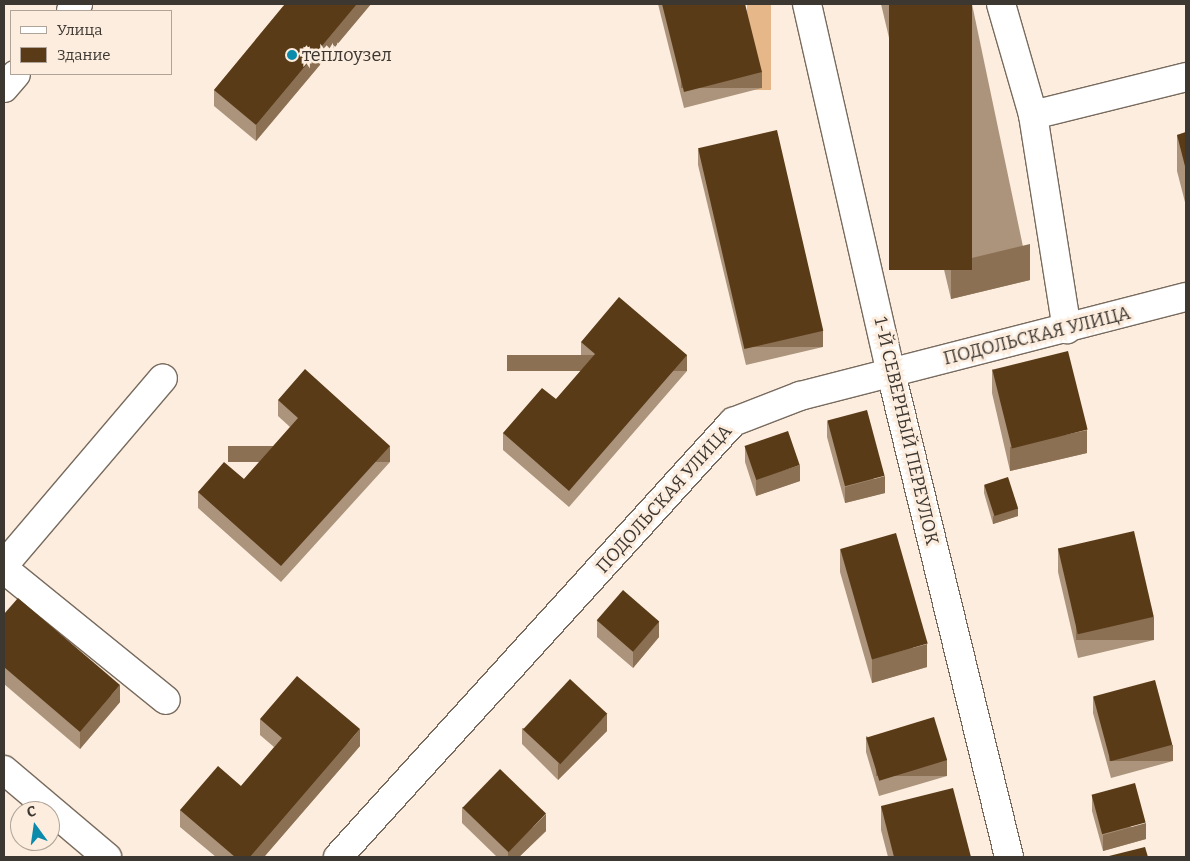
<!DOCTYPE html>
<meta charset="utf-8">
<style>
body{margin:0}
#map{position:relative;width:1190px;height:861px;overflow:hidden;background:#fcedde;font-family:Bitter,serif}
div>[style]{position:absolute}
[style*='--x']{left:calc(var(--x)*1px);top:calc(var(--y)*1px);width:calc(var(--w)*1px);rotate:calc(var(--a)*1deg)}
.green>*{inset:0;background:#e6b889;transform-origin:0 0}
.roads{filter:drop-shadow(1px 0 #786b5e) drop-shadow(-1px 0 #786b5e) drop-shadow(0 1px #786b5e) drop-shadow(0 -1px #786b5e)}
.minor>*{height:28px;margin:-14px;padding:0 14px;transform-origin:14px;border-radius:14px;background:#fff}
.wall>*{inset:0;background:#ab947b}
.shaded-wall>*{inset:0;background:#8b7053;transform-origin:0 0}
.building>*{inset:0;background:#5a3b18;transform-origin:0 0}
.dots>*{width:14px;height:14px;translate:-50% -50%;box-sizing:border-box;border:2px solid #fcedde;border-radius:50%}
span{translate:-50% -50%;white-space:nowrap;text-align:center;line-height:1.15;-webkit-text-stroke:5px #fcedde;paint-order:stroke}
.poi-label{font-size:18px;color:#3d3731}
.left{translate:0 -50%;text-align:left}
.street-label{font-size:18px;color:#3d3731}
.frame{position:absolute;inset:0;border:5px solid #3d3731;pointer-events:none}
.legend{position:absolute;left:10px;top:10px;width:162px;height:65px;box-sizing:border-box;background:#fcedde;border:1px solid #b0a499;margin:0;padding:6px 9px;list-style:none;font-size:15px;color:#3d3731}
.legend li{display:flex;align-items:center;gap:10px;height:25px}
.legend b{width:25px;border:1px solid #b0a499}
.north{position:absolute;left:10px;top:801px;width:50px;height:50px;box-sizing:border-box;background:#fcedde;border:1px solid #b0a499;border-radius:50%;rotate:346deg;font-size:14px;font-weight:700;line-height:20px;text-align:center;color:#3d3731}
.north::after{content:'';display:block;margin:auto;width:18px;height:22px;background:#0a8bac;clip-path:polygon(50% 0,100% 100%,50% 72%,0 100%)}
</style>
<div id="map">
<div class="green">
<div style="left:747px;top:4px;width:24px;height:86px"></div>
</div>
<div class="roads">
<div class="minor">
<div style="--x:807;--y:4;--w:378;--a:77.2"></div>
<div style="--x:891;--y:373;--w:498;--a:76.3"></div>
<div style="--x:1001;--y:4;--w:116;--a:73.9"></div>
<div style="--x:1033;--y:115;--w:217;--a:81"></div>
<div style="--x:71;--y:11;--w:10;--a:-45"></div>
<div style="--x:4;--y:88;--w:18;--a:-49"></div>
<div style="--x:1033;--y:115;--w:158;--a:-13.9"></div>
<div style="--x:4;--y:565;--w:245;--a:-49.6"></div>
<div style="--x:4;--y:569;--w:208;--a:39"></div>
<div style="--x:4;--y:770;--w:135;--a:40.2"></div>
<div style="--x:338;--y:857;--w:588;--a:-47.76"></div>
<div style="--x:733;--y:422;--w:72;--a:-21.2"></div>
<div style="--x:800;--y:396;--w:398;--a:-14.4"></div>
</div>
</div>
<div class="wall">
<div style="clip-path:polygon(285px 4px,371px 4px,256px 141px,214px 106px,214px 90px)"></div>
<div style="clip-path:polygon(658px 4px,745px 4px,762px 88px,684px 108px)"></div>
<div style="clip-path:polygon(881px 4px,972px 4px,1030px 280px,951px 299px)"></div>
<div style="clip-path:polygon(1186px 132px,1186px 206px,1177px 171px,1177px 135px)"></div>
<div style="clip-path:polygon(698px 149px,823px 347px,746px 365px,698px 165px)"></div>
<div style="clip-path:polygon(581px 342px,687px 371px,569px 507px,503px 450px,503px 433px,556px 399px,587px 364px,581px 358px)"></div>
<div style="clip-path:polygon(992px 369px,1087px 453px,1010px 471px,992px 393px)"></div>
<div style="clip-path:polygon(278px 400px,390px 462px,281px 582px,198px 508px,198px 492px,244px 479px,290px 427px,278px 416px)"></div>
<div style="clip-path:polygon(827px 421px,885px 493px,845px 503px,827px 437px)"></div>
<div style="clip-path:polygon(745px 446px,800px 481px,756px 496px,745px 462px)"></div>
<div style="clip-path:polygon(984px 485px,1018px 516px,993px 524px,984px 493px)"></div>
<div style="clip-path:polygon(1058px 548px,1154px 640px,1078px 658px,1058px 572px)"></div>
<div style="clip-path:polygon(840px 549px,927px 667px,872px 683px,840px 572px)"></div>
<div style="clip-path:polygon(4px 614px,120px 702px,80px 749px,4px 684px)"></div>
<div style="clip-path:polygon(597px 620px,659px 637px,633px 668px,597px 637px)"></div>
<div style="clip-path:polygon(1093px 697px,1173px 761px,1111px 778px,1093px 713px)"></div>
<div style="clip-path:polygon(260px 719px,360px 746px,264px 857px,216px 857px,180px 827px,180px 810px,241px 786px,274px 747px,260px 735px)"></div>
<div style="clip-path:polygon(522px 728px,607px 731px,558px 780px,522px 744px)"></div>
<div style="clip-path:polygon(866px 736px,947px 776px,879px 796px,866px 752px)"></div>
<div style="clip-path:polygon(1092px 795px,1146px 839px,1103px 851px,1092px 811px)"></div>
<div style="clip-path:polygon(881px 806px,971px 857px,888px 857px,881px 830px)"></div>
<div style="clip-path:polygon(462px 807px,546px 831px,519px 857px,497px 857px,462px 823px)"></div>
</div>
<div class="shaded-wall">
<div style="clip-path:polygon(357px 4px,371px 4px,256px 141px,256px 125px)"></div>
<div style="left:762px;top:72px;width:16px;height:81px;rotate:90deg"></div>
<div style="clip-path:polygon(1030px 244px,1030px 280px,951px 299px,951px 263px)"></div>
<div style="left:823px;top:331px;width:16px;height:79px;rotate:90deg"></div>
<div style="left:687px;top:355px;width:16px;height:180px;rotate:90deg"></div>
<div style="clip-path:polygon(1087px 430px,1087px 453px,1010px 471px,1010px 447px)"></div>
<div style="left:390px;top:446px;width:16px;height:162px;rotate:90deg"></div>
<div style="clip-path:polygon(800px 465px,800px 481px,756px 496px,756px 479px)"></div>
<div style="clip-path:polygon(885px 476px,885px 493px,845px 503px,845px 487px)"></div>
<div style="clip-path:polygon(1018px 508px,1018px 516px,993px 524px,993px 516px)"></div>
<div style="left:1154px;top:617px;width:23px;height:78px;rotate:90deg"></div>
<div style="clip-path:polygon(659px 621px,659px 637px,633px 668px,633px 651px)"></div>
<div style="clip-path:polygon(927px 644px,927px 667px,872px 683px,872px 659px)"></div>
<div style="clip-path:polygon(120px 685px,120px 702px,80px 749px,80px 732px)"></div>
<div style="clip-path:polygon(607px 714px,607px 731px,558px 780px,558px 764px)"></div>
<div style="clip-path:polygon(360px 729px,360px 746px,264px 857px,250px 857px)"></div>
<div style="left:1173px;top:745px;width:16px;height:64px;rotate:90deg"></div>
<div style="left:947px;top:760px;width:16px;height:71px;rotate:90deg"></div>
<div style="clip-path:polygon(546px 814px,546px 831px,519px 857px,508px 857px,508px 852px)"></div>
<div style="clip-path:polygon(1146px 823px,1146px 839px,1103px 851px,1103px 835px)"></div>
</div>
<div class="building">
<div style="clip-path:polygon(285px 4px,357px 4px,256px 125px,214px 90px)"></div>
<div style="clip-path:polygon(662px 4px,745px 4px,762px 72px,684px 92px)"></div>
<div style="left:889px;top:4px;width:83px;height:266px"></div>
<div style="left:777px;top:130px;width:206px;height:81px;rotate:77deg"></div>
<div style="clip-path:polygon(1186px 132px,1186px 170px,1177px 135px)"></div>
<div style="clip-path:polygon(619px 297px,687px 355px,569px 491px,503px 433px,542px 388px,556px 399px,595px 354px,581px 342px)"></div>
<div style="left:1068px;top:351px;width:81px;height:78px;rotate:76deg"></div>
<div style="clip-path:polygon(305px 369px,390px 446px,281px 566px,198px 492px,224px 462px,244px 479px,298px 418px,278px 400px)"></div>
<div style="left:867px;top:410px;width:68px;height:41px;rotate:75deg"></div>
<div style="left:788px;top:431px;width:36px;height:46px;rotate:71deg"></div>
<div style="left:1008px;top:477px;width:33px;height:25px;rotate:72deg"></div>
<div style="left:1134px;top:531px;width:88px;height:78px;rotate:77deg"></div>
<div style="left:896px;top:533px;width:115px;height:58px;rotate:74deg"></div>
<div style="left:623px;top:590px;width:48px;height:40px;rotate:41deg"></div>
<div style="clip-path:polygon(18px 598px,120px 685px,80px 732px,4px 667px,4px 614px)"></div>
<div style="clip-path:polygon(297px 676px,360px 729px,250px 857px,235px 857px,180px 810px,218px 766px,241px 786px,282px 738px,260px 719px)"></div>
<div style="left:570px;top:679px;width:51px;height:69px;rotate:43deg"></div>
<div style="left:1155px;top:680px;width:67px;height:64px;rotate:75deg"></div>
<div style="left:934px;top:717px;width:45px;height:71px;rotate:73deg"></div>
<div style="left:500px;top:769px;width:64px;height:54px;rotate:44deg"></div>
<div style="left:1135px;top:783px;width:41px;height:45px;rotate:75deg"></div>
<div style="clip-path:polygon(953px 788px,971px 857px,894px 857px,881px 806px)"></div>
<div style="clip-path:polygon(1145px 847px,1148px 857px,1109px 857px,1109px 856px)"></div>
</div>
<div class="dots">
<div style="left:292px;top:55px;background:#0a8bac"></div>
</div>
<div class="poi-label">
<span class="left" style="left:302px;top:55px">теплоузел</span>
</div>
<div class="street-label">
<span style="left:1037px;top:336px;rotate:-14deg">ПОДОЛЬСКАЯ УЛИЦА</span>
<span style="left:906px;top:431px;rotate:77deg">1-Й СЕВЕРНЫЙ ПЕРЕУЛОК</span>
<span style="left:664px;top:499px;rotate:-48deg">ПОДОЛЬСКАЯ УЛИЦА</span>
</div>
<div class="frame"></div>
<ul class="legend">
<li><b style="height:6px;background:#fff"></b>Улица</li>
<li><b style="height:14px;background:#5a3b18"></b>Здание</li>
</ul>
<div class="north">С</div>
</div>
